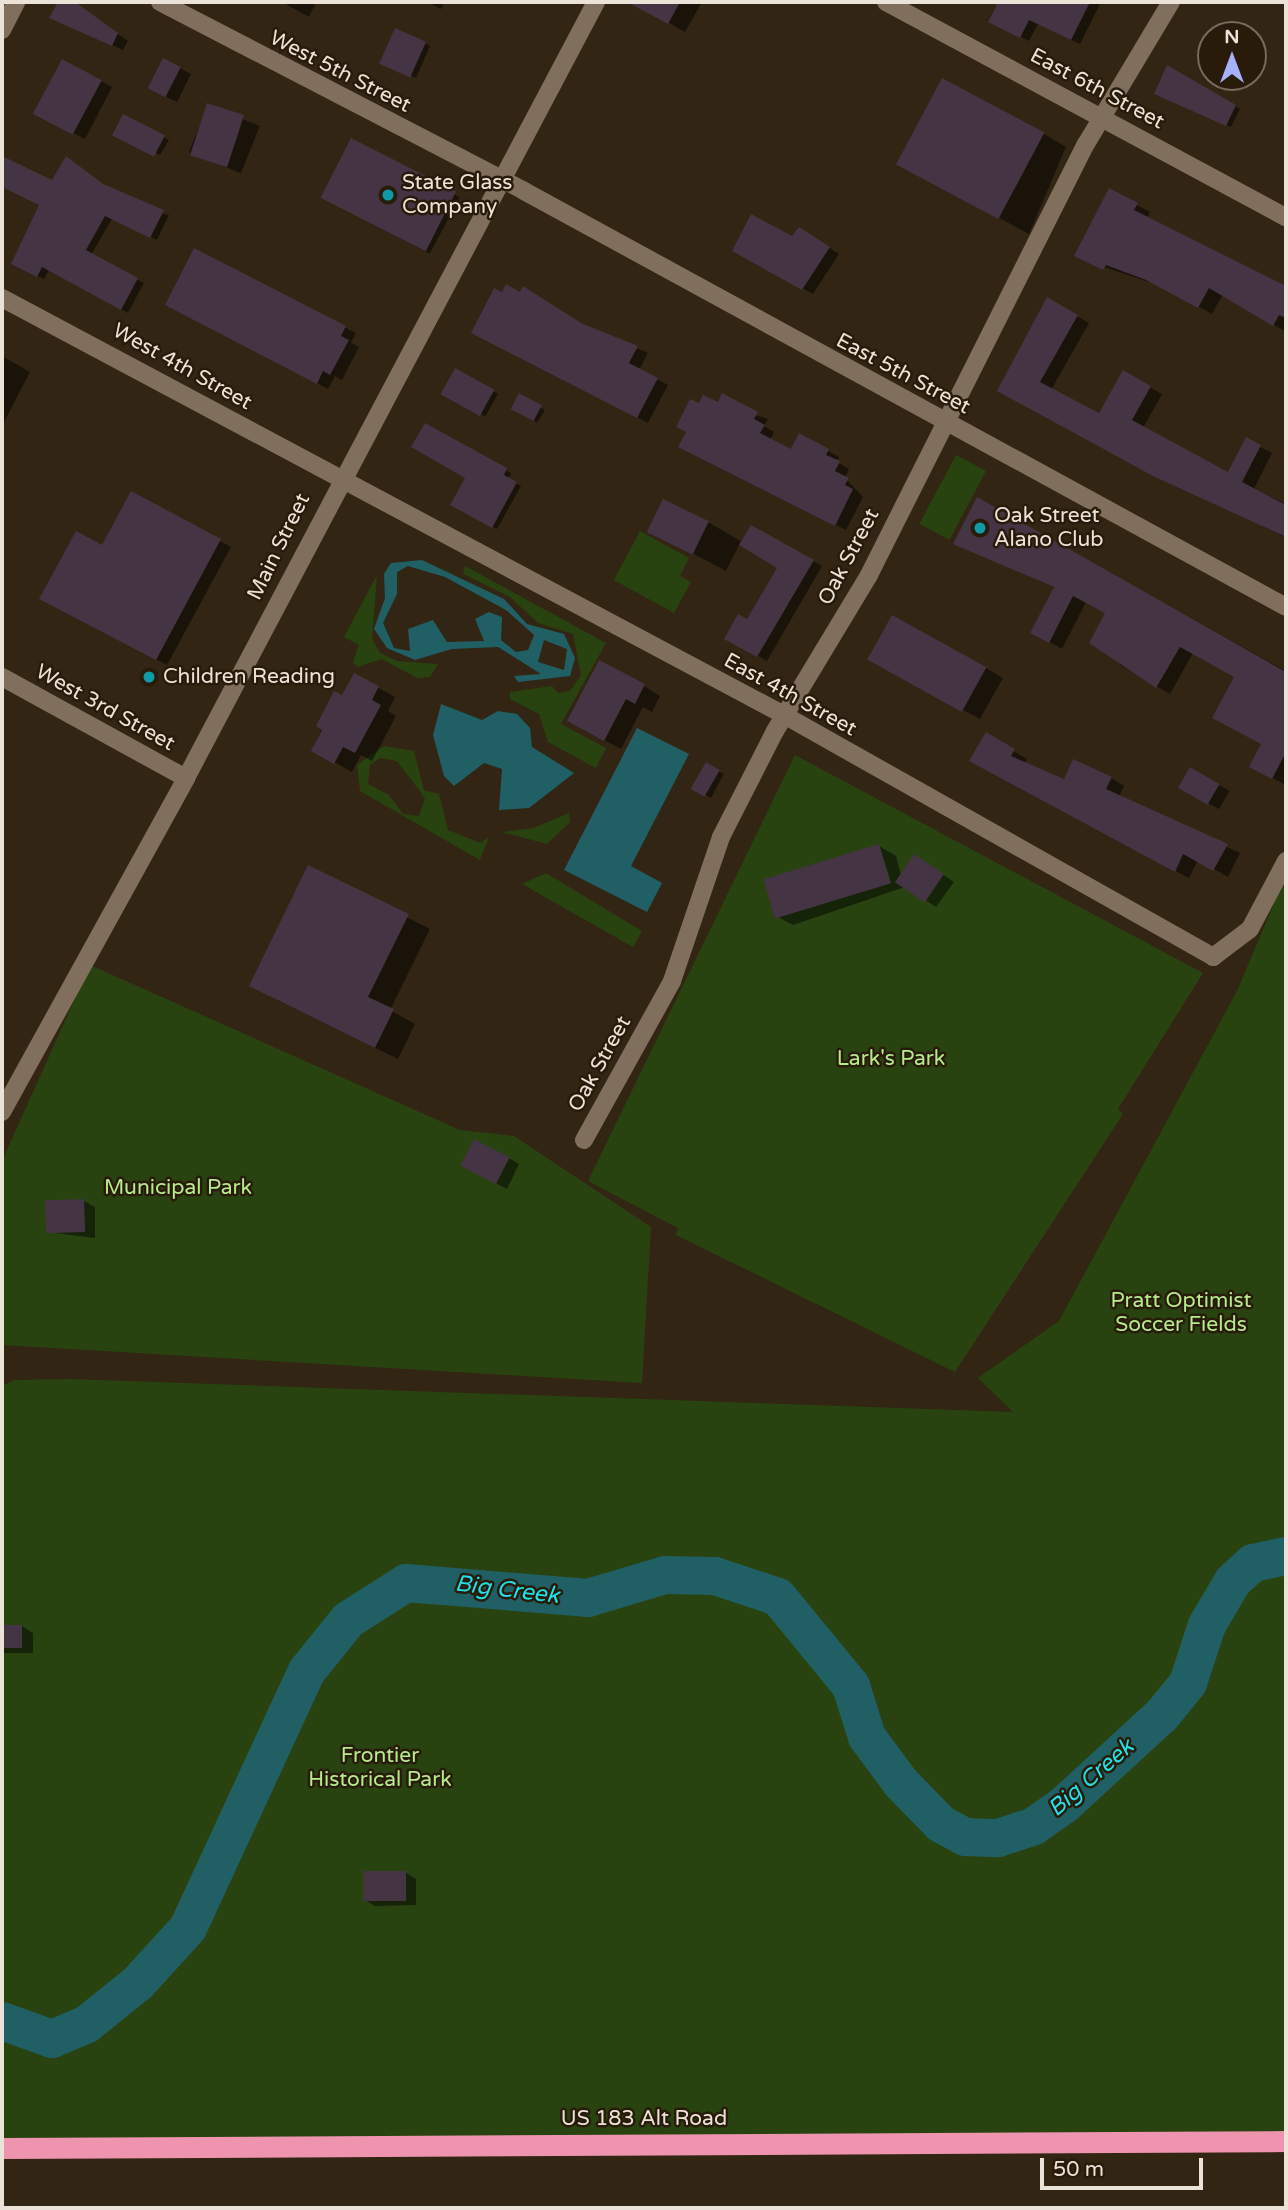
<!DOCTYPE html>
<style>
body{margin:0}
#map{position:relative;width:1288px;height:2210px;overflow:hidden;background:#322513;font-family:"Varela Round",sans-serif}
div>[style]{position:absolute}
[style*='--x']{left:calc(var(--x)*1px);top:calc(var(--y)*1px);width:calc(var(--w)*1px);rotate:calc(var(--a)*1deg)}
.green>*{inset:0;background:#294310;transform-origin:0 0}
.water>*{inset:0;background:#205f63}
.shadow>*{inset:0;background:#0007;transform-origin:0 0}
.river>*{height:38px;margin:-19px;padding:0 19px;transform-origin:19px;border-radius:19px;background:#205f63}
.building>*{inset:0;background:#453444;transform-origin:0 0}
.street>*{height:18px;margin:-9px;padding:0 9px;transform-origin:9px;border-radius:9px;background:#7f6f5c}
.secondary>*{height:18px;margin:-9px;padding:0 9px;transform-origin:9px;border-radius:9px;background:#7f6f5c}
.highway>*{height:21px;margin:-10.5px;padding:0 10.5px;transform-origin:10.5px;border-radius:10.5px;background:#ef94af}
.dots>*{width:19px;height:19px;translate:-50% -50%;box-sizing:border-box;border:4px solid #281b0a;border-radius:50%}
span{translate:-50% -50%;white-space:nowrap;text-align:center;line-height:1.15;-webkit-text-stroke:5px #281b0a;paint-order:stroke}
.street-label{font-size:21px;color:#ece3d8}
.poi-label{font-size:21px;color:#ece3d8}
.left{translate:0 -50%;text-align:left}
.park-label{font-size:21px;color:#b5eb8b}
.water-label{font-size:23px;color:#23dfe8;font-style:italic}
.frame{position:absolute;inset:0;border:4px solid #ece3d8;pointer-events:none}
.north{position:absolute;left:1197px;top:21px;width:70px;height:70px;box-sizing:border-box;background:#281b0a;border:2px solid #766b5c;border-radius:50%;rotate:0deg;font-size:19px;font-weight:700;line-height:28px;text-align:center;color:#ece3d8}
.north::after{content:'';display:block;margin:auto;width:24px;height:32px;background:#a5b1fc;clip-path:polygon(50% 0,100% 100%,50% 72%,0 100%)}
.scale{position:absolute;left:1040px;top:2158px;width:163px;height:32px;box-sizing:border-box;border:4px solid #ece3d8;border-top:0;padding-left:9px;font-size:21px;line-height:24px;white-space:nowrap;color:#ece3d8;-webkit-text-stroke:5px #281b0a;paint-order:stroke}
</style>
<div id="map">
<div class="green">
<div style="left:956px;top:455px;width:34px;height:78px;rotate:28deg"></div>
<div style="clip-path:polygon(640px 531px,689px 558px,680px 576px,691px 582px,674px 613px,614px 580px)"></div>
<div style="clip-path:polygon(465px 566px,606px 643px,561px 724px,606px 748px,596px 768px,548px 742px,539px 714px,510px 699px,510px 692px,552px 686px,558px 693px,570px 691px,581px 675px,573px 634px,538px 623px,510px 597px,463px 574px)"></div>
<div style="clip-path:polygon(377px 575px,372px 639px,380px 653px,397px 661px,438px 664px,430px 677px,417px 678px,382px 659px,357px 667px,353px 662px,359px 645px,344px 637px)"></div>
<div style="clip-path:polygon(evenodd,384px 746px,414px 751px,424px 790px,439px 794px,448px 830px,480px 843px,489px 837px,480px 860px,360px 791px,357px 765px,384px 746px,380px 758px,397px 761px,419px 790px,425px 799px,419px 816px,403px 814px,389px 795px,368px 784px,370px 765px,380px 758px)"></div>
<div style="clip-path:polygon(795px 755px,1203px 973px,1118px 1109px,1123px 1114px,955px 1372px,676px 1235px,678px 1228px,588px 1181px)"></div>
<div style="clip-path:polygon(569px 813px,570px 822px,547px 844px,502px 832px,534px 828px)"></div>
<div style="clip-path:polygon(546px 873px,642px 931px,633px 947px,522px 884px)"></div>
<div style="clip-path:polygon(1286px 875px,1286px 2142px,2px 2148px,2px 1386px,14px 1380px,69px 1379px,1013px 1412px,978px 1378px,1059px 1321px,1237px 991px)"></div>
<div style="clip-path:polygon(90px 965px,460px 1130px,514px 1136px,651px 1227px,642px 1383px,2px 1345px,2px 1161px)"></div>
</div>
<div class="water">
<div style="clip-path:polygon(evenodd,422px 560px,504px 599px,527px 624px,564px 634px,575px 658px,570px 676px,518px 682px,514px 676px,541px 674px,498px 647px,452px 649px,415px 660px,387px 648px,374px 629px,385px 598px,384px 574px,391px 563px,422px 560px,408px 566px,445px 577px,506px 610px,534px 635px,528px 650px,516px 652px,501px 640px,502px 617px,489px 612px,475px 619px,484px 641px,447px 642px,433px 620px,408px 629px,410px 651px,394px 648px,383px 623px,397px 594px,397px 572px,408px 566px,422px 560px,544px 640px,567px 649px,564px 670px,538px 662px,544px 640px)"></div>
<div style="clip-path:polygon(441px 704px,482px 720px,498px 711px,517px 714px,530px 728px,532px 747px,574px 773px,529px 808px,499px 810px,502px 769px,484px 763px,454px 786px,444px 776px,433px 735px)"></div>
<div style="clip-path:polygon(637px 728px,689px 754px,631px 866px,662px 883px,647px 912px,564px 870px)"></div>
</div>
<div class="shadow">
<div style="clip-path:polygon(60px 2px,72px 2px,128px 41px,123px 50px,51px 17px)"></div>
<div style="clip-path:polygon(282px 2px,316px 2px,309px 17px)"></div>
<div style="clip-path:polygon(427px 2px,444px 2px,441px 9px)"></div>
<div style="clip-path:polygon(644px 2px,702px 2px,685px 32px,641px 7px)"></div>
<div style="clip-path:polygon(1000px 2px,1041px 9px,1044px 2px,1101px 2px,1080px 44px,1038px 24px,1029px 41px,999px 26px,990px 21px)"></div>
<div style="clip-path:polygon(425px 43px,430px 46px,416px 78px,387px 66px)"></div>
<div style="clip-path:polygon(1168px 67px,1240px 109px,1231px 127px,1161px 96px)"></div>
<div style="clip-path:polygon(180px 68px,191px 74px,177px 102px,160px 94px)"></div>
<div style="clip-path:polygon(101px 81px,112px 87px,85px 139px,46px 119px)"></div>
<div style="left:208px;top:105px;width:56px;height:51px;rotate:22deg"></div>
<div style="clip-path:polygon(124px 117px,169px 140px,160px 155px,119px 137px)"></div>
<div style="clip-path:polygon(1044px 134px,1066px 147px,1029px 234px,921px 176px)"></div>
<div style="left:352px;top:140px;width:122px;height:64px;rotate:28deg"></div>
<div style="clip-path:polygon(2px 158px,53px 183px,169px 215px,157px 240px,112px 219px,91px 255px,144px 283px,128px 313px,49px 269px,44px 279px,20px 267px,41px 205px,2px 186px)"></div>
<div style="clip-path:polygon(1110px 190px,1150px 212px,1147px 218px,1286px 289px,1286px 332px,1223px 294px,1212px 314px,1161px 286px,1089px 262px)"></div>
<div style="clip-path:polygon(810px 235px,839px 254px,813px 294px,734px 250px)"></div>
<div style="clip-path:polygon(195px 250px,356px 333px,351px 343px,359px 347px,342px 380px,335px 376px,328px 389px,178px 310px)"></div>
<div style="clip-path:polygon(1047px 299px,1089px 323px,1051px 390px,1100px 416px,1124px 373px,1162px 394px,1143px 428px,1229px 474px,1247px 440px,1272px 453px,1254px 489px,1286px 504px,1286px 538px,1011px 397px)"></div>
<div style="clip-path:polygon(584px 326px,648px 353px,639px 370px,668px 385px,648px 423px,484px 338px)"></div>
<div style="clip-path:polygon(2px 356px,30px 372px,2px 426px)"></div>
<div style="left:455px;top:370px;width:49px;height:26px;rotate:29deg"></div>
<div style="left:520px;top:395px;width:29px;height:15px;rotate:31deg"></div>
<div style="clip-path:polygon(719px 404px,768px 419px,764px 426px,774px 432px,770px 440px,791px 451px,799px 435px,839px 457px,837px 462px,849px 469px,845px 478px,863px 497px,846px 530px,691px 452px,699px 405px)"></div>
<div style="clip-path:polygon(425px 425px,511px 473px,508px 479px,521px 486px,497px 529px,452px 505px,467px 477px)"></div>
<div style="clip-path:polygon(132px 493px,231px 547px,167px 665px,52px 604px,103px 547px)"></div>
<div style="clip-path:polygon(977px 499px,1286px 671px,1285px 785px,1251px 766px,1263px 744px,1237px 676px,1193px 653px,1170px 694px,1120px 665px,1107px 613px,1086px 602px,1062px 649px,1032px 632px,1056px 588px,955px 543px)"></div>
<div style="clip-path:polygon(708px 522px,742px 542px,751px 527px,822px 566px,767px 661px,726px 638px,747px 621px,779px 567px,740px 543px,726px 571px,650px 531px)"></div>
<div style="clip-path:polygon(986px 668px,1003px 678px,980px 719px,886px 669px)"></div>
<div style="clip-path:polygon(355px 675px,395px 697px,388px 711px,396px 716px,372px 761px,361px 755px,352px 772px,313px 750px,335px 694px,343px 698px)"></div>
<div style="clip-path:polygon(644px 686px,660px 696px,652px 712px,643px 707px,621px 749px,569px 721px)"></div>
<div style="clip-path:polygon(986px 735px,1027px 759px,1024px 764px,1065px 781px,1111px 778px,1124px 786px,1119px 797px,1240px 853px,1228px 877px,1198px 860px,1189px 878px,984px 768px)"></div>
<div style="left:707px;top:765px;width:19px;height:27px;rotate:28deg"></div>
<div style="left:1190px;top:769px;width:45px;height:21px;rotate:29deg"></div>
<div style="clip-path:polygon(879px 846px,896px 856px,901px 875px,925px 862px,954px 882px,936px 907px,905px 887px,793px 925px,776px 916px)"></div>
<div style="clip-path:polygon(309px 867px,430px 929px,390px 1010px,415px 1024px,398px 1059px,273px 998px)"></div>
<div style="clip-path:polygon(509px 1158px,519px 1164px,507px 1189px,473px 1171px)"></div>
<div style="clip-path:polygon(84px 1201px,95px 1207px,95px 1238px,47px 1232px)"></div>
<div style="clip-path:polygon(22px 1626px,33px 1633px,33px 1653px,2px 1653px,2px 1627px)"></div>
<div style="clip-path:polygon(405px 1872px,416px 1879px,416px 1905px,375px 1906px,365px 1900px)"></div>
</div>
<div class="river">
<div style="--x:2;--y:2021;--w:53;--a:19.8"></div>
<div style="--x:52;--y:2039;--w:38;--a:-23"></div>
<div style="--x:87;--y:2024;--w:65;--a:-38.8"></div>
<div style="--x:138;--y:1983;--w:74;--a:-47.7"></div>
<div style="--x:188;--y:1928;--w:283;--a:-65.2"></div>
<div style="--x:307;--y:1671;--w:65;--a:-51.2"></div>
<div style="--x:348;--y:1620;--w:69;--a:-32.5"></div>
<div style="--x:406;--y:1583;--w:183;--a:4.7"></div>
<div style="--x:588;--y:1598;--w:80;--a:-16.6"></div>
<div style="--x:665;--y:1575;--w:50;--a:1.1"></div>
<div style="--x:715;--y:1576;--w:66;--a:18.4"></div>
<div style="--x:778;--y:1597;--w:115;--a:50.6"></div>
<div style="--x:851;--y:1686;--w:53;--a:72.6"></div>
<div style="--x:867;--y:1737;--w:57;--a:53.5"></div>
<div style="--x:901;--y:1783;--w:57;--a:45.7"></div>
<div style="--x:941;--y:1824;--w:27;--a:28"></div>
<div style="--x:965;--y:1837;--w:33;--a:2"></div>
<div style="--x:998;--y:1838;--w:38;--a:-18"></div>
<div style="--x:1034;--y:1826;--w:37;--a:-35"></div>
<div style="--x:1064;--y:1805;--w:133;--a:-42.6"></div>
<div style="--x:1162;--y:1715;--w:41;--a:-50.9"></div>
<div style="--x:1188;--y:1683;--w:61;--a:-71.9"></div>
<div style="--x:1207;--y:1625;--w:51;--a:-59.4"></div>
<div style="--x:1233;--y:1581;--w:27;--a:-42"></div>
<div style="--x:1253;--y:1563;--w:34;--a:-12"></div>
</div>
<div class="building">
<div style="clip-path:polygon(58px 2px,75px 2px,118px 33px,112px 46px,49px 18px)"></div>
<div style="clip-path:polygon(627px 2px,680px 2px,668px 24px)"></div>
<div style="clip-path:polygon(990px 2px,1090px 2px,1071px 40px,1029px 20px,1020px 38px,988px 22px,997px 5px)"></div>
<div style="left:395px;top:28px;width:34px;height:39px;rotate:24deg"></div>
<div style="left:163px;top:58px;width:20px;height:34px;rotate:27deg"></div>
<div style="left:62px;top:59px;width:45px;height:62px;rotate:28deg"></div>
<div style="clip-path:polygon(1167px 65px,1236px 105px,1226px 126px,1154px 94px)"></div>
<div style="left:942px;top:78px;width:116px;height:98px;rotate:28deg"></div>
<div style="left:207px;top:103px;width:39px;height:55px;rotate:18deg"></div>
<div style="left:123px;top:114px;width:47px;height:24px;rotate:27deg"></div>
<div style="left:351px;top:138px;width:118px;height:67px;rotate:27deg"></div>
<div style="clip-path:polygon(2px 156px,52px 180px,66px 156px,103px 184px,164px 210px,150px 238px,105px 216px,86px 250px,138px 278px,121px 310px,42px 267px,37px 277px,11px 264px,39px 205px,2px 187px)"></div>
<div style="clip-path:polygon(1109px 188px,1138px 203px,1134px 210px,1286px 286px,1286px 318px,1279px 315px,1273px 326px,1209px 288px,1198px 308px,1146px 280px,1106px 265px,1103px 270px,1074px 256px)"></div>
<div style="clip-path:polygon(751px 214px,792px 236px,799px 227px,830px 247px,802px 290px,732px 251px)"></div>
<div style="clip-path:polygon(194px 248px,346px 326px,341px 336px,349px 340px,330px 375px,323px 371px,317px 384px,165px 305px)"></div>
<div style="clip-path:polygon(506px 284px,520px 292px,523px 286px,581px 323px,638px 346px,629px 363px,658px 378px,637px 418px,471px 333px,494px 288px,502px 292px)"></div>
<div style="clip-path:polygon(1047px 297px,1078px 315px,1040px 382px,1099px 413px,1123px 370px,1151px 386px,1132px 420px,1228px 472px,1246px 437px,1261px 445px,1242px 482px,1286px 505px,1286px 537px,1153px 476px,997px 391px)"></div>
<div style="left:455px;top:368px;width:45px;height:30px;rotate:29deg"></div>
<div style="left:519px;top:393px;width:26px;height:18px;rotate:28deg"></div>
<div style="clip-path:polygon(722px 393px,758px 412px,754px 419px,765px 425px,760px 433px,791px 449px,799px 433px,829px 449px,826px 455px,840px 461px,835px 471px,849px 478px,845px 485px,853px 489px,835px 526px,678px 447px,686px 432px,676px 427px,690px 399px,699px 403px,703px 395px,718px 402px)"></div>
<div style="clip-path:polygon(425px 423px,507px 468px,504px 475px,517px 482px,492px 528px,450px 505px,465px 478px,411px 447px)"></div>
<div style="clip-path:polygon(131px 491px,221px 539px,156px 660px,39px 599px,76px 531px,102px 545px)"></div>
<div style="clip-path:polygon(977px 497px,1286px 672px,1286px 752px,1272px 779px,1249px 767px,1261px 744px,1212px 718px,1234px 677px,1180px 647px,1156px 688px,1089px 643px,1105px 613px,1073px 596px,1049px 643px,1030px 633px,1054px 587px,953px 544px)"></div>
<div style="left:663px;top:499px;width:51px;height:37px;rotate:26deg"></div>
<div style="clip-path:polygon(751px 525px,814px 560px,757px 657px,724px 639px,738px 614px,747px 619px,777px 568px,739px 545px)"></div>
<div style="left:892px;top:615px;width:108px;height:51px;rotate:29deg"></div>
<div style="clip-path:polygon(599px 660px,645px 684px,635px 704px,626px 699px,604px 741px,567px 721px)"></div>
<div style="clip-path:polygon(354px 673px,379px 686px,372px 700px,381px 705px,355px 753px,343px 747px,334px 764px,311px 751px,322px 730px,316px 726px,334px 691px,342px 695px)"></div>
<div style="clip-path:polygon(986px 732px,1015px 749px,1011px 756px,1064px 779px,1073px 759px,1112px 777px,1106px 789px,1228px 844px,1213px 871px,1183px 854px,1175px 872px,969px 761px)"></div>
<div style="left:706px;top:762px;width:16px;height:31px;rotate:30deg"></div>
<div style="left:1190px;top:767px;width:34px;height:24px;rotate:30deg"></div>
<div style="left:879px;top:844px;width:41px;height:121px;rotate:73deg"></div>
<div style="left:914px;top:854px;width:36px;height:34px;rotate:34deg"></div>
<div style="clip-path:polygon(308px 865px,409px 914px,368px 997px,394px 1009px,375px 1048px,249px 986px)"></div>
<div style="left:474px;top:1139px;width:40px;height:30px;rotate:27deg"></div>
<div style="left:84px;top:1199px;width:33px;height:39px;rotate:88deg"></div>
<div style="left:2px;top:1625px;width:20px;height:23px"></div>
<div style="left:363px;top:1871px;width:43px;height:30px"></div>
</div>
<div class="street">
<div style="--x:160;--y:2;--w:410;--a:27.4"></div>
<div style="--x:524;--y:191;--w:868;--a:28.63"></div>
<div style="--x:886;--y:2;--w:454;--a:28.3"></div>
<div style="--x:2;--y:30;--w:31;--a:-63"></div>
<div style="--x:2;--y:298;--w:886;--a:28.07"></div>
<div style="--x:784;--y:715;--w:493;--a:29.4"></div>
<div style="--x:1213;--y:957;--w:46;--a:-37.1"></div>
<div style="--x:1250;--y:929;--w:77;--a:-62.1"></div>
<div style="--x:2;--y:677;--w:210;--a:28.8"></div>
<div style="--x:584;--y:1140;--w:182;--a:-61"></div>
<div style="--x:672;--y:981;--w:152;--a:-71.2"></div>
<div style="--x:721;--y:837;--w:119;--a:-63"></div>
<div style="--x:775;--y:731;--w:182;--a:-58.9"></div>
<div style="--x:869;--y:575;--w:483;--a:-63.3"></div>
<div style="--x:1086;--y:144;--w:165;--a:-59.1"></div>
</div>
<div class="secondary">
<div style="--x:2;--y:1112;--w:381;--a:-61.1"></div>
<div style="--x:186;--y:778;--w:878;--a:-62.15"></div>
</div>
<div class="highway">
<div style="--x:2;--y:2148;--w:1284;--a:-0.31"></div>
</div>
<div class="dots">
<div style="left:388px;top:195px;background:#0f9aa8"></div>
<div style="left:980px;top:528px;background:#0f9aa8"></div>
<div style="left:149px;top:677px;background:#0f9aa8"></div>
</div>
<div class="street-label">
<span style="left:340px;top:72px;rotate:27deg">West 5th Street</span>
<span style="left:1097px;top:89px;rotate:28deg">East 6th Street</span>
<span style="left:182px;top:367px;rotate:29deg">West 4th Street</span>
<span style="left:903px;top:374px;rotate:28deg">East 5th Street</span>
<span style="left:279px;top:547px;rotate:-64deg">Main Street</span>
<span style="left:849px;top:557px;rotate:-62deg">Oak Street</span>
<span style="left:790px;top:695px;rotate:29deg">East 4th Street</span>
<span style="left:105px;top:708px;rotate:29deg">West 3rd Street</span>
<span style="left:600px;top:1064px;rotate:-61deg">Oak Street</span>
<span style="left:644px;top:2119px">US 183 Alt Road</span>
</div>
<div class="poi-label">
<span class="left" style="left:402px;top:195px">State Glass<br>Company</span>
<span class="left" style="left:994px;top:528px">Oak Street<br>Alano Club</span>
<span class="left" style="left:163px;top:677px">Children Reading</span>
</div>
<div class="park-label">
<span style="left:891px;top:1059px">Lark's Park</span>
<span style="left:178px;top:1188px">Municipal Park</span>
<span style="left:1181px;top:1313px">Pratt Optimist<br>Soccer Fields</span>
<span style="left:380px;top:1768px">Frontier<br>Historical Park</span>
</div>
<div class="water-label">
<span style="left:507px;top:1590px;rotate:7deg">Big Creek</span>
<span style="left:1091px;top:1778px;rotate:-41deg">Big Creek</span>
</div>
<div class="frame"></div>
<div class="north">N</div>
<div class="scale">50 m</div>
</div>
